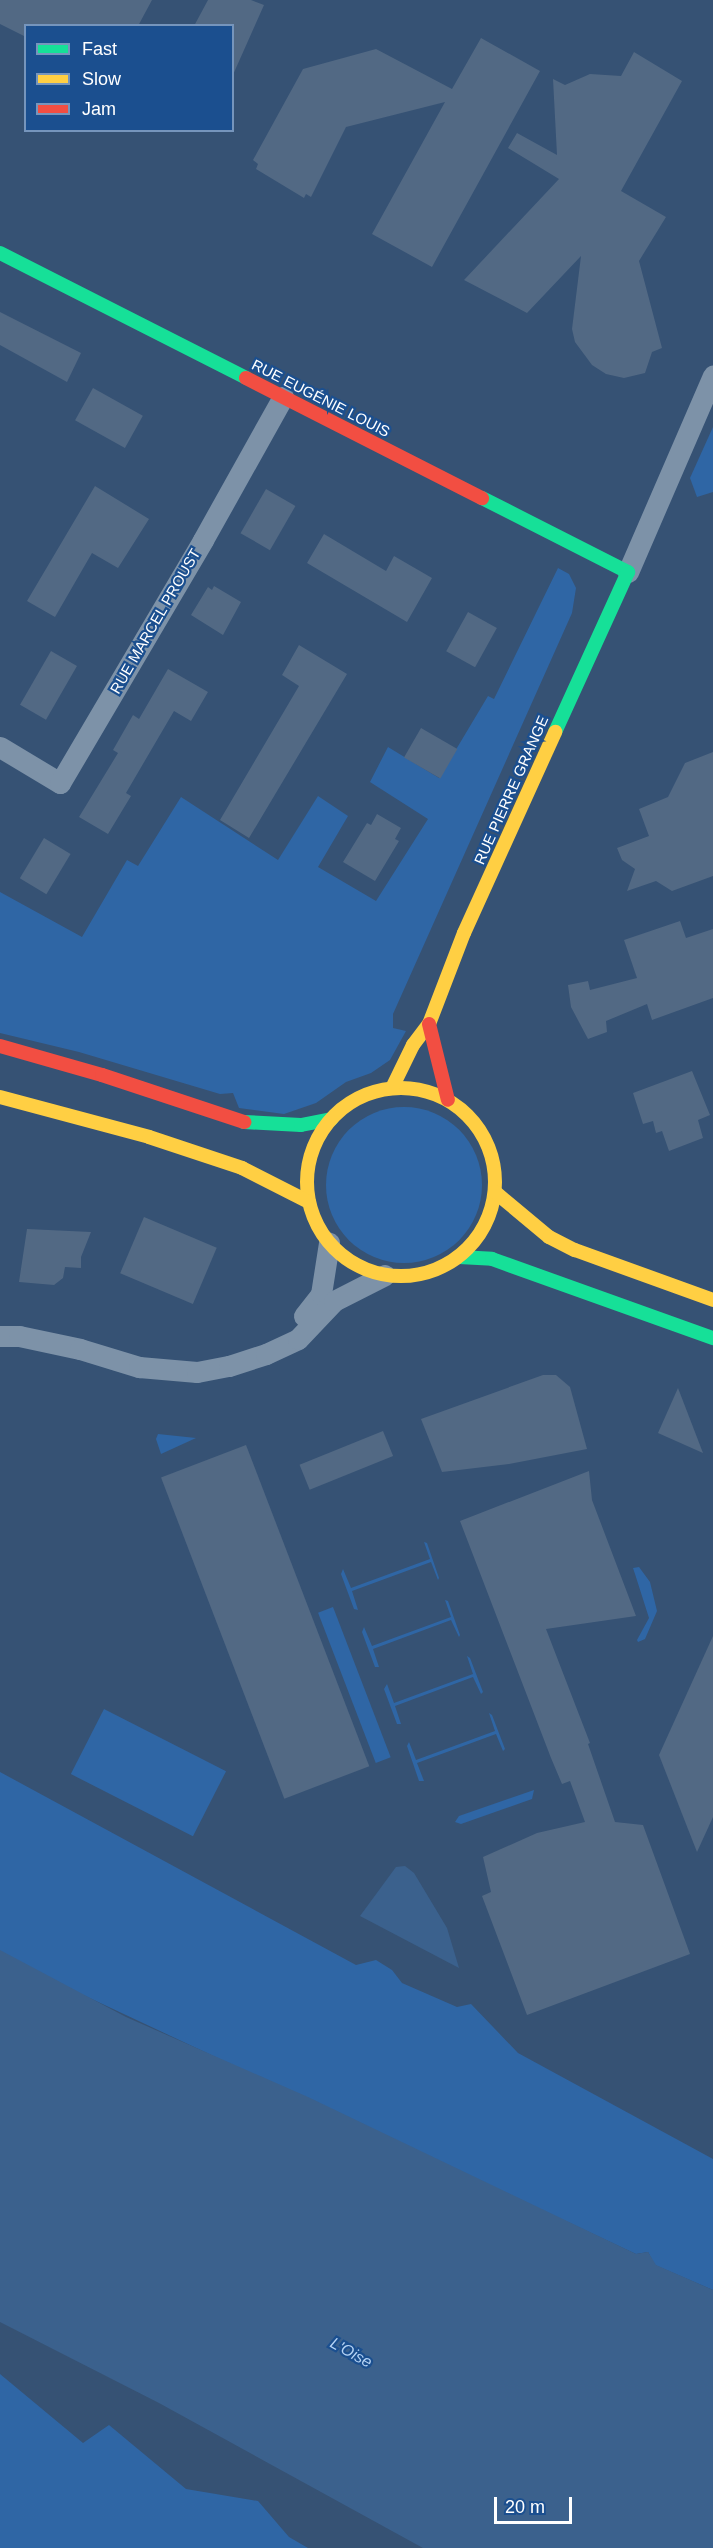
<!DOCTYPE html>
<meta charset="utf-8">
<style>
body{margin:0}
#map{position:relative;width:713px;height:2548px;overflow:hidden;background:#365274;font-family:Helvetica,sans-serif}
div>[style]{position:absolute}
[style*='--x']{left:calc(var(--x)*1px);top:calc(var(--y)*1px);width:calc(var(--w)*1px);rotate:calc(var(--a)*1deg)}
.green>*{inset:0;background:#2f66a5;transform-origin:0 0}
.round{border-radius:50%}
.water>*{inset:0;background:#3b618d}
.building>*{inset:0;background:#526984;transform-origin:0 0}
.street>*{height:21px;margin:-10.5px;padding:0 10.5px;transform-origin:10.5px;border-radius:10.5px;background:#7d92a8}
.fast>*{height:14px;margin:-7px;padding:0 7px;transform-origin:7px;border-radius:7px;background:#16e098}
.slow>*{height:14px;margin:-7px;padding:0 7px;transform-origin:7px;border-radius:7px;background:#ffcf43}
.slow>.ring{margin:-7px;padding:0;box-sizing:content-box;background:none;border:14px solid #ffcf43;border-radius:50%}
.jam>*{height:14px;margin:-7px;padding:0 7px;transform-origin:7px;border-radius:7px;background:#f24e42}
span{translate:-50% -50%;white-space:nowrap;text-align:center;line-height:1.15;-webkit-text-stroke:4.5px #1b4f8f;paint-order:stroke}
.street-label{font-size:15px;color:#fff}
.water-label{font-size:16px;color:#b5d3f5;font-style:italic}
.legend{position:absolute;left:24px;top:24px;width:210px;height:108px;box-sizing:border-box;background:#1b4f8f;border:2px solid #7695bc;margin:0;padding:8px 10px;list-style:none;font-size:18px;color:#fff}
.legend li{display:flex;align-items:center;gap:12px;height:30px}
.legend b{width:30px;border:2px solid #7695bc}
.scale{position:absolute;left:494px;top:2497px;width:78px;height:27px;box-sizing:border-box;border:3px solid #fff;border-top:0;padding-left:8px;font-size:18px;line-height:21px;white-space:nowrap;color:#fff;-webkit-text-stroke:4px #1b4f8f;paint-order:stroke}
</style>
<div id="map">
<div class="green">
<div style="clip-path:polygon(713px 427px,713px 492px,697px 497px,690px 478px)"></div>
<div style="clip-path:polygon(558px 568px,569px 574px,576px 588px,572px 613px,393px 1014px,393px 1028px,406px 1031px,390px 1060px,371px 1073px,346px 1082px,316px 1103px,284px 1114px,239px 1108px,233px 1093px,220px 1094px,79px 1052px,0 1033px,0 892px,82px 937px,127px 860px,138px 866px,181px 797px,278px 860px,318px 796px,348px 816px,318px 867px,376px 901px,428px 819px,370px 782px,388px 747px,439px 778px,488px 696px,494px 699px)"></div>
<div class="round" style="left:326px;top:1107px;width:156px;height:156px"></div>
<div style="clip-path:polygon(158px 1434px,196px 1438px,161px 1454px,156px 1439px)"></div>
<div style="clip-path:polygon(424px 1542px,427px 1543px,439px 1578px,438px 1580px,431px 1562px,352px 1591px,358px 1610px,354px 1609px,341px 1574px,343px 1569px,351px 1588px,430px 1559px)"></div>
<div style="clip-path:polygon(639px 1567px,650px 1582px,657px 1611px,645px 1639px,638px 1642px,637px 1640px,649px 1618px,635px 1574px,633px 1568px)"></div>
<div style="clip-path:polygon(445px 1600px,448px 1601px,460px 1635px,459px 1637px,451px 1620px,373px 1649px,379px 1667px,375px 1667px,362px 1632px,364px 1627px,372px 1646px,451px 1617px)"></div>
<div style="left:333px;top:1607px;width:161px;height:16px;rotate:69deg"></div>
<div style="clip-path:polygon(467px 1656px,470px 1658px,483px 1692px,481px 1694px,473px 1677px,395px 1706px,401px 1724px,397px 1724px,384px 1689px,387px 1684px,394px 1703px,473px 1674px)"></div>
<div style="left:104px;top:1709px;width:137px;height:73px;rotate:27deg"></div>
<div style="clip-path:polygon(489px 1713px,492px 1715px,505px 1749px,503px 1751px,496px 1734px,417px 1763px,424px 1781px,419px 1781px,407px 1746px,409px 1742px,416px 1760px,495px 1731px)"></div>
<div style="clip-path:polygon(0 1772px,356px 1965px,376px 1960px,392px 1970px,402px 1983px,457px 2007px,471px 2004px,518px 2053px,713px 2159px,713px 2290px,655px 2265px,648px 2252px,636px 2254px,0 1956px)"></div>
<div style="clip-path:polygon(534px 1790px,532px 1799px,461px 1824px,455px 1822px,459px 1816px)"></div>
<div style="clip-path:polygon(0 2374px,83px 2443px,109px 2425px,186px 2489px,258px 2501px,289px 2537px,308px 2548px,0 2548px)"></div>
</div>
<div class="water">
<div style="clip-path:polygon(405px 1866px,414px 1873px,447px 1928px,459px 1968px,360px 1916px,396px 1867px)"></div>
<div style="clip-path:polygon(0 1950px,126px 2017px,308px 2097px,636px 2254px,648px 2252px,656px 2265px,713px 2290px,713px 2548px,423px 2548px,159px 2403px,0 2322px)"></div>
</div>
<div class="building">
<div style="clip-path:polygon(0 0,152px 0,138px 26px,26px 26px,26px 37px,0 24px)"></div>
<div style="clip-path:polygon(208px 0,251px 0,264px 5px,232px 77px,232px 26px,194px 26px)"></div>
<div style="clip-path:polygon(481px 38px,540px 71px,432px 267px,372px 234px,445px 102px,346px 127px,311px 197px,306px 194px,304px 198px,256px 169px,258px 164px,253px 160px,303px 69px,376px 49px,452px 89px)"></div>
<div style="clip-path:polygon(634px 52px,682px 81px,621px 191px,666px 217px,639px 261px,662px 348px,652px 352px,645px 373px,624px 378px,606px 374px,592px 365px,575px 342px,572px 329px,581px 256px,527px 313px,464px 280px,559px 179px,508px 148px,517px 133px,557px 155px,553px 79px,565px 85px,590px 74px,621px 76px)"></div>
<div style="clip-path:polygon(0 312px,81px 353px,67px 382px,0 345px)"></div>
<div style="left:93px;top:388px;width:57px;height:37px;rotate:29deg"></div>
<div style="clip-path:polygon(95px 486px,149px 519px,118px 568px,92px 553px,55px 617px,27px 601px)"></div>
<div style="left:266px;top:489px;width:34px;height:51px;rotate:30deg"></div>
<div style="clip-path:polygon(324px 534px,386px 571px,394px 556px,432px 578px,407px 622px,307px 563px)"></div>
<div style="clip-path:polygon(214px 586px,241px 602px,223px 635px,191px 615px,208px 587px,212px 590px)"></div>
<div style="left:468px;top:612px;width:33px;height:45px;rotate:29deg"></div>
<div style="clip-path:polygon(299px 645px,347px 674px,249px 838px,220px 820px,299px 686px,282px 675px)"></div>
<div style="left:51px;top:651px;width:30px;height:62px;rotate:30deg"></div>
<div style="clip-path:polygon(168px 669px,208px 692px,191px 721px,174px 711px,126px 793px,131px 796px,108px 834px,79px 817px,118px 753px,113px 750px,133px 715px,139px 719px)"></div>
<div style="left:421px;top:728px;width:42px;height:34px;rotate:30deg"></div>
<div style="clip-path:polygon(713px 752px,713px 876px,672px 891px,656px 881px,627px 891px,635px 869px,622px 860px,617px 848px,649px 836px,639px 809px,668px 797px,685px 763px)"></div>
<div style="clip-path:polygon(377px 814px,401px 828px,395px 839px,399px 841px,375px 881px,343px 862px,367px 823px,371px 825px)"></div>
<div style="left:44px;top:838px;width:31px;height:47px;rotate:31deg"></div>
<div style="clip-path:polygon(680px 921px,686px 938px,713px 929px,713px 998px,652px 1020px,647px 1004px,606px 1021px,607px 1032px,588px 1039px,571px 1007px,568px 985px,588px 981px,590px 990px,637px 978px,624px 940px)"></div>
<div style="clip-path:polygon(692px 1071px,710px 1115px,698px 1120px,703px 1138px,669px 1151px,662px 1131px,656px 1133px,653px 1121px,643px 1124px,633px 1093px)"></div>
<div style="left:144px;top:1217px;width:79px;height:61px;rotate:23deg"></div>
<div style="clip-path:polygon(27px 1229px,91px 1232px,81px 1257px,81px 1268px,65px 1267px,63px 1278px,54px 1285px,19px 1282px)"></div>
<div style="clip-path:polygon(543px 1375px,556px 1375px,570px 1387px,587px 1449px,509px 1464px,442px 1472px,421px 1419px)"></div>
<div style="clip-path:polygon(678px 1388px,703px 1453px,658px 1433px)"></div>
<div style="left:383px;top:1431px;width:27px;height:90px;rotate:68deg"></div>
<div style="left:246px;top:1445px;width:344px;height:91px;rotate:69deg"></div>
<div style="clip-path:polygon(589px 1471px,592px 1500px,636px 1616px,546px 1629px,590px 1743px,588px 1744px,615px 1822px,643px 1825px,690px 1954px,527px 2015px,482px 1896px,491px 1892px,483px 1857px,537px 1833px,585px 1822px,570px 1781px,562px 1784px,551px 1758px,460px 1521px)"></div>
<div style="clip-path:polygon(713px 1636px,713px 1817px,697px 1852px,659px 1755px)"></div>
</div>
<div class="street">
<div style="--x:628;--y:572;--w:214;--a:-66.6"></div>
<div style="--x:0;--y:747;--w:70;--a:31"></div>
<div style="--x:60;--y:783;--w:282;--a:-59.5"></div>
<div style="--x:203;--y:540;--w:164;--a:-60.8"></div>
<div style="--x:304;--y:1316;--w:28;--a:-52"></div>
<div style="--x:321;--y:1294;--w:52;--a:-81.1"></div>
<div style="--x:0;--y:1336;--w:19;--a:0"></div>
<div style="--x:19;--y:1336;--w:62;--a:12"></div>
<div style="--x:80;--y:1349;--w:62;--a:17"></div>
<div style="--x:139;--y:1367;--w:58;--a:4.9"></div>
<div style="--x:197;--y:1372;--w:33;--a:-11"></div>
<div style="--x:229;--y:1366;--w:39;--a:-18"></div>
<div style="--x:266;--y:1354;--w:35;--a:-25"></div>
<div style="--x:298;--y:1339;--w:52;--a:-46.5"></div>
<div style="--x:334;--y:1301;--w:57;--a:-27"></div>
</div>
<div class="fast">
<div style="--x:0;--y:253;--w:276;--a:26.9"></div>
<div style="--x:482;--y:498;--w:164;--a:26.9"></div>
<div style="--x:628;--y:572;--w:176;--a:114.5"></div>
<div style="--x:244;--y:1122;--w:57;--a:3"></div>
<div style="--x:301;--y:1125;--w:31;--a:-11"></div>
<div style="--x:459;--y:1257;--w:33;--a:3"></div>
<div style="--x:492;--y:1259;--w:235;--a:19.7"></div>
</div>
<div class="slow">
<div class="ring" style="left:307px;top:1088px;width:174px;height:174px"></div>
<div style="--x:392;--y:1088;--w:48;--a:-64"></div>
<div style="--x:413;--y:1045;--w:26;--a:-53"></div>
<div style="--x:429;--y:1024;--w:97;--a:-69"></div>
<div style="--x:464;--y:933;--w:221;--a:-65.6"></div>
<div style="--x:0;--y:1097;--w:154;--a:15"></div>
<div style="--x:149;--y:1137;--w:98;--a:18.4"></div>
<div style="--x:242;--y:1168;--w:75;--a:26.9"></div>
<div style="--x:495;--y:1192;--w:70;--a:39.8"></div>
<div style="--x:549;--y:1237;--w:29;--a:27"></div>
<div style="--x:575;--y:1250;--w:147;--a:19.9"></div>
</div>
<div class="jam">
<div style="--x:246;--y:378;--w:265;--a:27"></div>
<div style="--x:429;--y:1024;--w:78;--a:76"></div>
<div style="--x:0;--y:1046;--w:106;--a:15.9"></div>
<div style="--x:102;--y:1075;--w:150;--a:18.3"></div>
</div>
<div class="street-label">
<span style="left:321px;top:398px;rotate:27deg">RUE EUGÉNIE LOUIS</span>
<span style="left:155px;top:621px;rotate:-60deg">RUE MARCEL PROUST</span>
<span style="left:511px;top:790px;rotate:-66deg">RUE PIERRE GRANGE</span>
</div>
<div class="water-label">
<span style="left:351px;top:2353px;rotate:29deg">L'Oise</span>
</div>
<ul class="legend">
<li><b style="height:8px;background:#16e098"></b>Fast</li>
<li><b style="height:8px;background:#ffcf43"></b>Slow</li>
<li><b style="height:8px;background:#f24e42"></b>Jam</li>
</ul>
<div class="scale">20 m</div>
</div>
